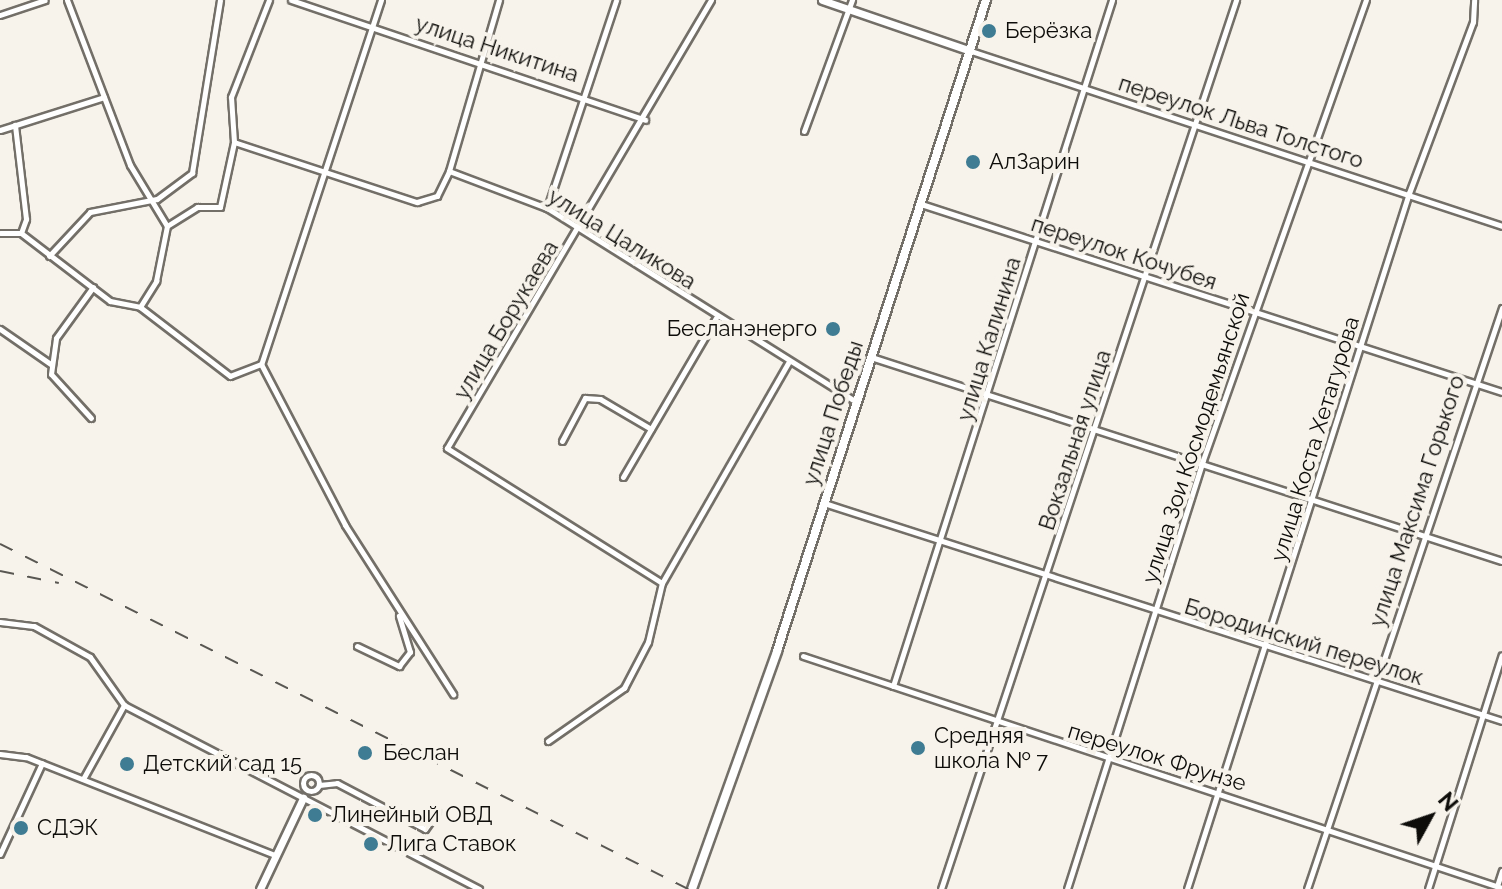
<!DOCTYPE html>
<meta charset="utf-8">
<style>
body{margin:0}
#map{position:relative;width:1502px;height:889px;overflow:hidden;background:#f7f3eb;font-family:Raleway,sans-serif}
div>[style]{position:absolute}
[style*='--x']{left:calc(var(--x)*1px);top:calc(var(--y)*1px);width:calc(var(--w)*1px);rotate:calc(var(--a)*1deg)}
.roads{filter:drop-shadow(2px 0 #736f68) drop-shadow(-2px 0 #736f68) drop-shadow(0 2px #736f68) drop-shadow(0 -2px #736f68)}
.minor>*{height:5px;margin:-2.5px;padding:0 2.5px;transform-origin:2.5px;border-radius:2.5px;background:#fff}
.minor>.ring{margin:-2.5px;padding:0;box-sizing:content-box;background:none;border:5px solid #fff;border-radius:50%}
.tertiary>*{height:7px;margin:-3.5px;padding:0 3.5px;transform-origin:3.5px;border-radius:3.5px;background:#fff}
.secondary>*{height:8px;margin:-4px;padding:0 4px;transform-origin:4px;border-radius:4px;background:#fff}
.rail>*{height:2px;margin-top:-1px;transform-origin:0;background:repeating-linear-gradient(90deg,#595752 0 14px,transparent 0 28px)}
.dots>*{width:22px;height:22px;translate:-50% -50%;box-sizing:border-box;border:4px solid #f7f3eb;border-radius:50%}
span{translate:-50% -50%;white-space:nowrap;text-align:center;line-height:1.15;-webkit-text-stroke:8px #f7f3eb;paint-order:stroke}
.poi-label{font-size:22px;color:#0d0c09}
.left{translate:0 -50%;text-align:left}
.right{translate:-100% -50%;text-align:right}
.street-label{font-size:22px;color:#0d0c09}
.north{position:absolute;left:1390px;top:777px;width:80px;height:80px;-webkit-text-stroke:6px #f7f3eb;paint-order:stroke;rotate:50deg;font-size:22px;font-weight:700;line-height:32px;text-align:center;color:#0d0c09}
.north::after{content:'';display:block;margin:auto;width:28px;height:36px;background:#0d0c09;clip-path:polygon(50% 0,100% 100%,50% 72%,0 100%)}
</style>
<div id="map">
<div class="roads">
<div class="minor">
<div style="--x:67;--y:0;--w:177;--a:69.1"></div>
<div style="--x:130;--y:165;--w:71;--a:58.8"></div>
<div style="--x:291;--y:0;--w:374;--a:18.7"></div>
<div style="--x:381;--y:0;--w:383;--a:108.2"></div>
<div style="--x:261;--y:364;--w:182;--a:62.4"></div>
<div style="--x:345;--y:525;--w:201;--a:57.4"></div>
<div style="--x:0;--y:15;--w:47;--a:-18.4"></div>
<div style="--x:971;--y:51;--w:559;--a:18.24"></div>
<div style="--x:0;--y:130;--w:109;--a:-17.6"></div>
<div style="--x:804;--y:131;--w:140;--a:-69.9"></div>
<div style="--x:234;--y:142;--w:193;--a:18.2"></div>
<div style="--x:417;--y:202;--w:21;--a:-17"></div>
<div style="--x:437;--y:196;--w:28;--a:-64"></div>
<div style="--x:449;--y:171;--w:105;--a:20.7"></div>
<div style="--x:547;--y:208;--w:363;--a:32.1"></div>
<div style="--x:449;--y:171;--w:178;--a:-73.7"></div>
<div style="--x:921;--y:204;--w:611;--a:17.93"></div>
<div style="--x:547;--y:208;--w:219;--a:-71.6"></div>
<div style="--x:0;--y:233;--w:21;--a:0"></div>
<div style="--x:21;--y:233;--w:15;--a:-70"></div>
<div style="--x:26;--y:219;--w:95;--a:-96.7"></div>
<div style="--x:21;--y:233;--w:112;--a:37.4"></div>
<div style="--x:110;--y:301;--w:31;--a:11"></div>
<div style="--x:49;--y:256;--w:60;--a:-47"></div>
<div style="--x:90;--y:212;--w:68;--a:-11"></div>
<div style="--x:157;--y:199;--w:44;--a:-36.6"></div>
<div style="--x:192;--y:173;--w:175;--a:-80.8"></div>
<div style="--x:0;--y:329;--w:63;--a:34.7"></div>
<div style="--x:871;--y:357;--w:663;--a:17.92"></div>
<div style="--x:261;--y:364;--w:33;--a:159"></div>
<div style="--x:230;--y:376;--w:113;--a:-142.5"></div>
<div style="--x:140;--y:307;--w:31;--a:-58"></div>
<div style="--x:156;--y:281;--w:56;--a:-78.7"></div>
<div style="--x:167;--y:226;--w:36;--a:-32"></div>
<div style="--x:197;--y:207;--w:23;--a:0"></div>
<div style="--x:220;--y:207;--w:66;--a:-77.8"></div>
<div style="--x:234;--y:142;--w:45;--a:-93.8"></div>
<div style="--x:231;--y:97;--w:104;--a:-68.6"></div>
<div style="--x:91;--y:418;--w:59;--a:-132.3"></div>
<div style="--x:51;--y:374;--w:36;--a:-82"></div>
<div style="--x:56;--y:338;--w:63;--a:-54"></div>
<div style="--x:562;--y:441;--w:49;--a:-61.9"></div>
<div style="--x:585;--y:398;--w:15;--a:4"></div>
<div style="--x:600;--y:399;--w:59;--a:30.5"></div>
<div style="--x:623;--y:477;--w:184;--a:-59.7"></div>
<div style="--x:824;--y:503;--w:712;--a:17.82"></div>
<div style="--x:662;--y:583;--w:254;--a:-147.9"></div>
<div style="--x:447;--y:448;--w:520;--a:-59.49"></div>
<div style="--x:0;--y:622;--w:34;--a:7"></div>
<div style="--x:34;--y:626;--w:64;--a:29"></div>
<div style="--x:90;--y:657;--w:59;--a:54.7"></div>
<div style="--x:357;--y:646;--w:47;--a:25.5"></div>
<div style="--x:399;--y:666;--w:18;--a:-52"></div>
<div style="--x:410;--y:652;--w:38;--a:-107"></div>
<div style="--x:803;--y:656;--w:736;--a:18.36"></div>
<div style="--x:893;--y:686;--w:720;--a:-72.29"></div>
<div style="--x:548;--y:741;--w:93;--a:-34.9"></div>
<div style="--x:624;--y:688;--w:52;--a:-62.4"></div>
<div style="--x:648;--y:642;--w:61;--a:-76.7"></div>
<div style="--x:662;--y:583;--w:254;--a:-60.2"></div>
<div style="--x:0;--y:754;--w:26;--a:7"></div>
<div style="--x:26;--y:757;--w:268;--a:21.5"></div>
<div class="ring" style="left:303px;top:775px;width:11px;height:11px"></div>
<div style="--x:83;--y:779;--w:85;--a:-61"></div>
<div style="--x:124;--y:705;--w:400;--a:27.4"></div>
<div style="--x:319;--y:785;--w:18;--a:-6"></div>
<div style="--x:337;--y:783;--w:99;--a:27.6"></div>
<div style="--x:425;--y:829;--w:21;--a:-55"></div>
<div style="--x:0;--y:854;--w:100;--a:-65.2"></div>
<div style="--x:1497;--y:886;--w:16;--a:-72"></div>
<div style="--x:941;--y:889;--w:937;--a:-71.64"></div>
<div style="--x:1067;--y:889;--w:450;--a:-72.4"></div>
<div style="--x:1203;--y:460;--w:488;--a:-70.5"></div>
<div style="--x:1187;--y:889;--w:731;--a:-72.31"></div>
<div style="--x:1409;--y:193;--w:183;--a:-69.5"></div>
<div style="--x:1473;--y:22;--w:22;--a:-87"></div>
<div style="--x:1307;--y:889;--w:613;--a:-71.45"></div>
<div style="--x:1428;--y:889;--w:245;--a:-72.5"></div>
</div>
<div class="tertiary">
<div style="--x:822;--y:0;--w:157;--a:18.9"></div>
<div style="--x:260;--y:889;--w:101;--a:-64.7"></div>
</div>
<div class="secondary">
<div style="--x:692;--y:889;--w:253;--a:-70.3"></div>
<div style="--x:777;--y:651;--w:684;--a:-72.2"></div>
</div>
</div>
<div class="rail">
<div style="--x:0;--y:544;--w:770;--a:26.63"></div>
<div style="--x:0;--y:571;--w:60;--a:11.5"></div>
</div>
<div class="dots">
<div style="left:989px;top:31px;background:#3f7c93"></div>
<div style="left:973px;top:162px;background:#3f7c93"></div>
<div style="left:833px;top:329px;background:#3f7c93"></div>
<div style="left:918px;top:748px;background:#3f7c93"></div>
<div style="left:365px;top:753px;background:#3f7c93"></div>
<div style="left:127px;top:764px;background:#3f7c93"></div>
<div style="left:315px;top:815px;background:#3f7c93"></div>
<div style="left:21px;top:828px;background:#3f7c93"></div>
<div style="left:371px;top:844px;background:#3f7c93"></div>
</div>
<div class="poi-label">
<span class="left" style="left:1005px;top:31px">Берёзка</span>
<span class="left" style="left:989px;top:162px">АлЗарин</span>
<span class="right" style="left:817px;top:329px">Бесланэнерго</span>
<span class="left" style="left:934px;top:748px">Средняя<br>школа № 7</span>
<span class="left" style="left:383px;top:753px">Беслан</span>
<span class="left" style="left:143px;top:764px">Детский сад 15</span>
<span class="left" style="left:331px;top:815px">Линейный ОВД</span>
<span class="left" style="left:37px;top:828px">СДЭК</span>
<span class="left" style="left:387px;top:844px">Лига Ставок</span>
</div>
<div class="street-label">
<span style="left:497px;top:49px;rotate:18deg">улица Никитина</span>
<span style="left:1241px;top:122px;rotate:18deg">переулок Льва Толстого</span>
<span style="left:622px;top:239px;rotate:32deg">улица Цаликова</span>
<span style="left:1124px;top:253px;rotate:18deg">переулок Кочубея</span>
<span style="left:506px;top:320px;rotate:-59deg">улица Борукаева</span>
<span style="left:989px;top:339px;rotate:-73deg">улица Калинина</span>
<span style="left:833px;top:413px;rotate:-72deg">улица Победы</span>
<span style="left:1196px;top:438px;rotate:-72deg">улица Зои Космодемьянской</span>
<span style="left:1315px;top:439px;rotate:-73deg">улица Коста Хетагурова</span>
<span style="left:1075px;top:440px;rotate:-72deg">Вокзальная улица</span>
<span style="left:1417px;top:501px;rotate:-72deg">улица Максима Горького</span>
<span style="left:1304px;top:642px;rotate:17deg">Бородинский переулок</span>
<span style="left:1157px;top:757px;rotate:17deg">переулок Фрунзе</span>
</div>
<div class="north">N</div>
</div>
